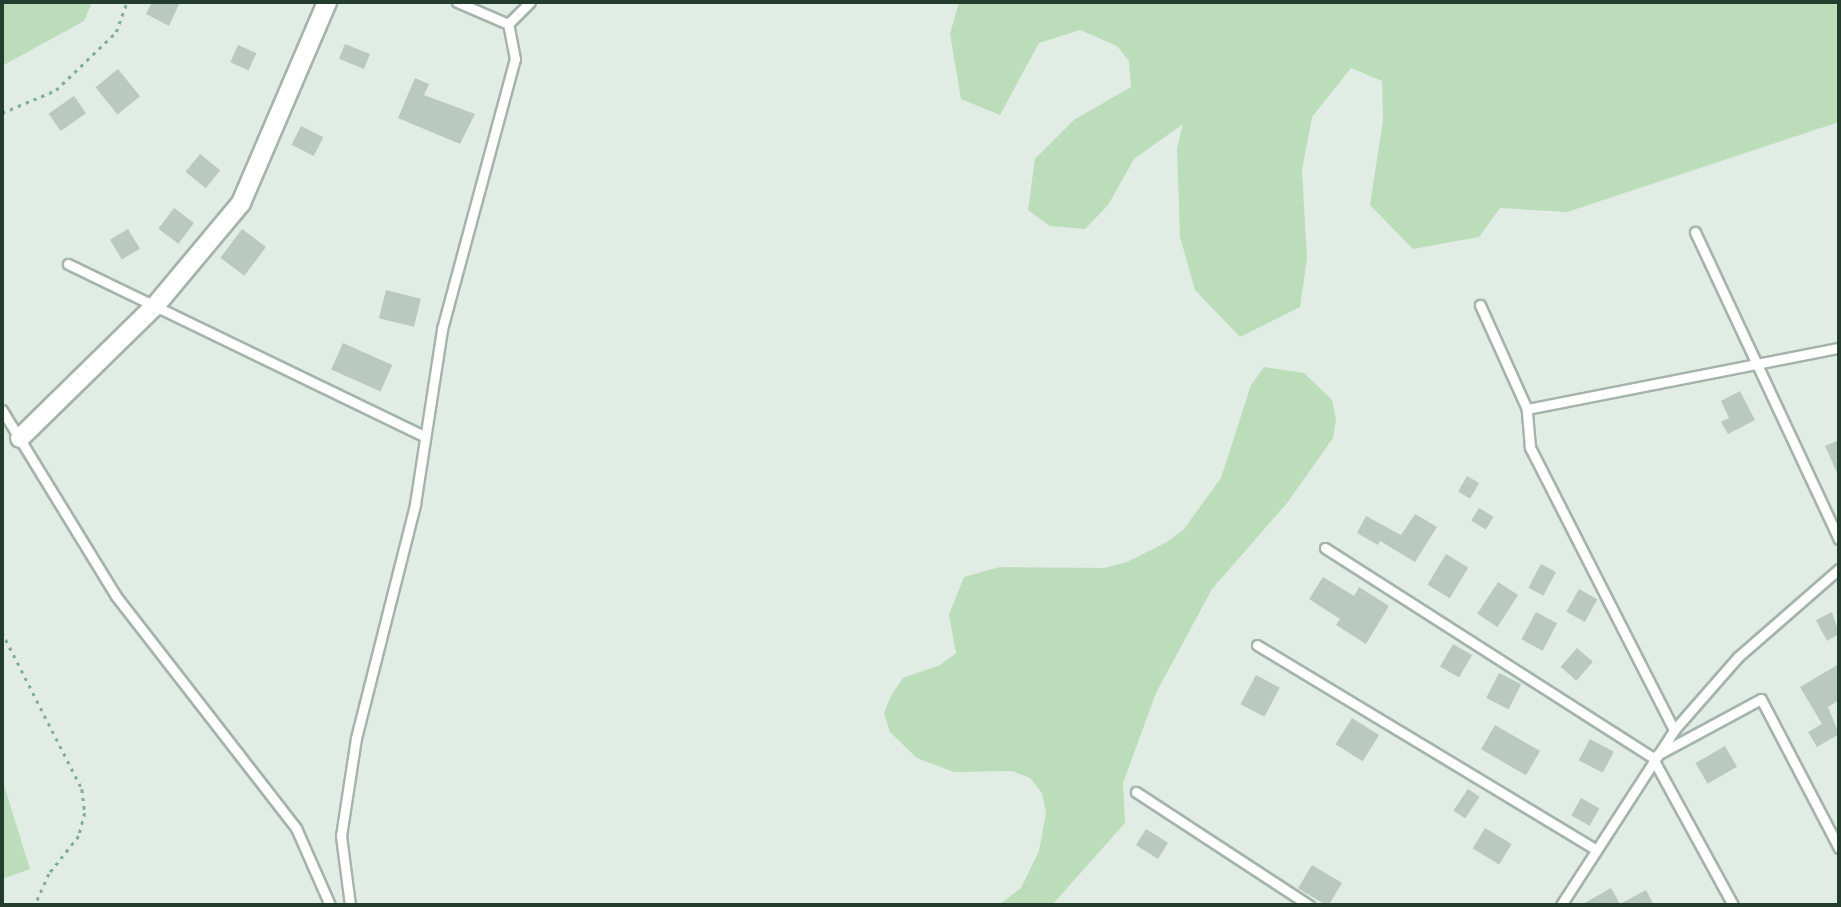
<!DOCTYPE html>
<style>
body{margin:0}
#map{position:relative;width:1841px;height:907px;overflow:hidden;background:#e1ece4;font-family:"DejaVu Sans",sans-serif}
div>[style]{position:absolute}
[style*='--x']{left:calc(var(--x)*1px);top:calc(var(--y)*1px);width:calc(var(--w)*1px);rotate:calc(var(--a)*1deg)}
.green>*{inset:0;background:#bbddba}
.building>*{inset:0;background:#bac9bf;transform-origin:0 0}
.path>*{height:2.5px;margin-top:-1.25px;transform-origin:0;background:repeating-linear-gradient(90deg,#82af94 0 3.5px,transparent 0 8.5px)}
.roads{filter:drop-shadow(2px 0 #a4b4aa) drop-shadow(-2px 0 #a4b4aa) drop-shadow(0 2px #a4b4aa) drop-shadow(0 -2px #a4b4aa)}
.lane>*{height:9px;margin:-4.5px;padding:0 4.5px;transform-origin:4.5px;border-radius:4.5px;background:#fff}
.street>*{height:18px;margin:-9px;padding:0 9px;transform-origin:9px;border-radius:9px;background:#fff}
span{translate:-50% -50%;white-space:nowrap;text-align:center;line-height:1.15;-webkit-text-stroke:7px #f2f8f3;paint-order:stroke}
.frame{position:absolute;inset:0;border:4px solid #223c2e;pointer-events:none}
</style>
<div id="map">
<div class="green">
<div style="clip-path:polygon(2px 2px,92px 2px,84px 21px,2px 66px)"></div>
<div style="clip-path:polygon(959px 2px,1839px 2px,1839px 122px,1567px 212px,1500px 208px,1479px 237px,1413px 249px,1370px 205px,1383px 120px,1382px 81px,1351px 68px,1312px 117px,1302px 170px,1307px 258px,1300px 307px,1240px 337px,1195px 290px,1180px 237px,1177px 148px,1183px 124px,1134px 159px,1108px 205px,1085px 229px,1050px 226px,1028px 210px,1035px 159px,1074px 120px,1131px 87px,1129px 61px,1117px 46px,1080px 30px,1039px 43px,1000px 115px,961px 99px,950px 34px)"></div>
<div style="clip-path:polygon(1264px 367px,1304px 373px,1332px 400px,1336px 419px,1333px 438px,1287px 503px,1212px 589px,1156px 693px,1123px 783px,1125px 823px,1052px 905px,999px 905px,1021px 888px,1039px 851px,1046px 813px,1042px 793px,1030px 778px,1012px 771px,954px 772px,917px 758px,890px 732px,884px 713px,892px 694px,903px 678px,940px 665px,956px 653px,949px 615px,964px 577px,1000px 567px,1104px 568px,1127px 562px,1167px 542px,1184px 529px,1221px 478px,1251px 385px)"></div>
<div style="clip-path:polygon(2px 779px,30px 869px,2px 879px)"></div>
</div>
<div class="building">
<div style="clip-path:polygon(152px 2px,180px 2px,169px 26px,146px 14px)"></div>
<div style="left:345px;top:44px;width:27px;height:16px;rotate:22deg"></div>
<div style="left:238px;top:45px;width:20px;height:19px;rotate:24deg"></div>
<div style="left:118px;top:69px;width:35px;height:29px;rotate:51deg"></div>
<div style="clip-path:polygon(415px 78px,429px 84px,424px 95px,475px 114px,460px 144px,398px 118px)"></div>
<div style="left:74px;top:96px;width:21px;height:31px;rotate:55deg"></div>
<div style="left:301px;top:126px;width:25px;height:21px;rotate:27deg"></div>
<div style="left:200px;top:154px;width:26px;height:23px;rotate:39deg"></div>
<div style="left:174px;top:208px;width:25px;height:26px;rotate:37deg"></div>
<div style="left:128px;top:229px;width:23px;height:21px;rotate:59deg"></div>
<div style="left:242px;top:229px;width:30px;height:36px;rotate:37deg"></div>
<div style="left:386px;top:290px;width:36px;height:29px;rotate:14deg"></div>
<div style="left:343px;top:343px;width:54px;height:29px;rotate:24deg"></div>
<div style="clip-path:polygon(1740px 391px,1755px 420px,1728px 434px,1721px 422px,1729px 418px,1721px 401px)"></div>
<div style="clip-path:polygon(1839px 440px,1839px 477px,1825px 446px)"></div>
<div style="left:1467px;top:476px;width:14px;height:18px;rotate:30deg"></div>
<div style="left:1479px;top:508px;width:17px;height:15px;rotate:31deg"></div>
<div style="clip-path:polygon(1415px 514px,1437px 527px,1415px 562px,1380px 541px,1378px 545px,1357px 533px,1366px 516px,1401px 535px)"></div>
<div style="left:1446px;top:554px;width:26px;height:36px;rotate:31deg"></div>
<div style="left:1541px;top:564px;width:17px;height:27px;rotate:28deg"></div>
<div style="clip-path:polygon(1323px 577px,1354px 596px,1359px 587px,1389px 606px,1366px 644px,1336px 625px,1340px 619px,1309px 599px)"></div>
<div style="left:1498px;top:582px;width:24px;height:38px;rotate:33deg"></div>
<div style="left:1579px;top:589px;width:21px;height:26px;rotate:29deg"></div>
<div style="left:1536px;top:612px;width:24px;height:31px;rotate:28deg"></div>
<div style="clip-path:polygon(1832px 612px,1839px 634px,1827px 641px,1816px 620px)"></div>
<div style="left:1453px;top:644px;width:22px;height:26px;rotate:30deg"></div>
<div style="left:1577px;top:648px;width:21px;height:25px;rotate:41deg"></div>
<div style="clip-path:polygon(1839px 664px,1839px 700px,1828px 707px,1839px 734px,1817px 747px,1808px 732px,1822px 724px,1800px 687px)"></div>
<div style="left:1499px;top:673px;width:25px;height:28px;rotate:27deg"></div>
<div style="left:1256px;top:675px;width:27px;height:33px;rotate:28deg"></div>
<div style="left:1352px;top:718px;width:32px;height:31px;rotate:32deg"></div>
<div style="left:1495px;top:725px;width:52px;height:28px;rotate:30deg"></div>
<div style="left:1590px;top:739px;width:27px;height:24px;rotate:28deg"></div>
<div style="left:1725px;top:746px;width:24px;height:34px;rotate:60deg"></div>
<div style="left:1468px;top:789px;width:14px;height:26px;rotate:34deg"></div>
<div style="left:1581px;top:798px;width:21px;height:20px;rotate:29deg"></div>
<div style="left:1485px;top:828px;width:31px;height:24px;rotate:31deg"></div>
<div style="left:1146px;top:829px;width:26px;height:19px;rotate:32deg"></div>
<div style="left:1312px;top:865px;width:35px;height:27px;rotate:31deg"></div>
<div style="clip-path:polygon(1611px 888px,1620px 904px,1646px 890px,1654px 905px,1581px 905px)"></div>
</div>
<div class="path">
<div style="--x:2;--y:113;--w:59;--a:-23.1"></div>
<div style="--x:56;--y:90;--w:83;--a:-44"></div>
<div style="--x:116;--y:32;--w:32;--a:-70"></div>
<div style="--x:2;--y:632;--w:176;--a:63"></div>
<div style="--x:82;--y:789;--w:24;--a:83"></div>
<div style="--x:85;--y:813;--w:24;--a:105"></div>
<div style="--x:79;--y:836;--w:48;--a:128.3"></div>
<div style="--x:49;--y:874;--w:34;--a:114"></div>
</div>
<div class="roads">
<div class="lane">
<div style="--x:457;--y:2;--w:56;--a:23.3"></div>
<div style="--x:1695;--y:232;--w:339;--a:64.9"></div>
<div style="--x:68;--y:264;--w:395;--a:25.8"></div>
<div style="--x:1480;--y:305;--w:114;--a:65.7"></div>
<div style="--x:2;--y:410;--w:218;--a:58.5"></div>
<div style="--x:116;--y:596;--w:294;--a:52.2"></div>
<div style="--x:296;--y:828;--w:84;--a:66.2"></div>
<div style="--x:1325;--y:548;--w:388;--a:32.6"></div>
<div style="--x:1652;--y:757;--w:169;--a:61.3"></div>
<div style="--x:1257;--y:645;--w:395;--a:31.1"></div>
<div style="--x:1674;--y:730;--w:318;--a:-117"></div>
<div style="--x:1530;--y:447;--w:38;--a:-95"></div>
<div style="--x:1527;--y:409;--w:318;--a:-11.1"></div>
<div style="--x:1657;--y:755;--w:118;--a:-28.3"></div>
<div style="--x:1761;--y:699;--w:168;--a:62.4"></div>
<div style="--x:1136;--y:792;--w:207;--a:33.2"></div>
<div style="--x:350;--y:905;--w:70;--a:-97.4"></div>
<div style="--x:341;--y:836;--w:99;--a:-81.3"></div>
<div style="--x:356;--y:738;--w:241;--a:-75.8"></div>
<div style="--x:415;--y:504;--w:177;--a:-81.2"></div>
<div style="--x:442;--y:329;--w:280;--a:-74.9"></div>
<div style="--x:515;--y:59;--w:36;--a:-101"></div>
<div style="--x:508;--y:24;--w:31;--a:-45"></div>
<div style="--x:1561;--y:905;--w:208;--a:-57.1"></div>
<div style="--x:1674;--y:730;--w:97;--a:-48.8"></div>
<div style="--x:1738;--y:657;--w:134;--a:-41.1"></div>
</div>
<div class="street">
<div style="--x:20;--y:438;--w:189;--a:-44.4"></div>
<div style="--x:155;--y:306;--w:134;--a:-50.1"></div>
<div style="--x:241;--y:203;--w:219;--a:-66.8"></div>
</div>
</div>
<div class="frame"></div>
</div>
